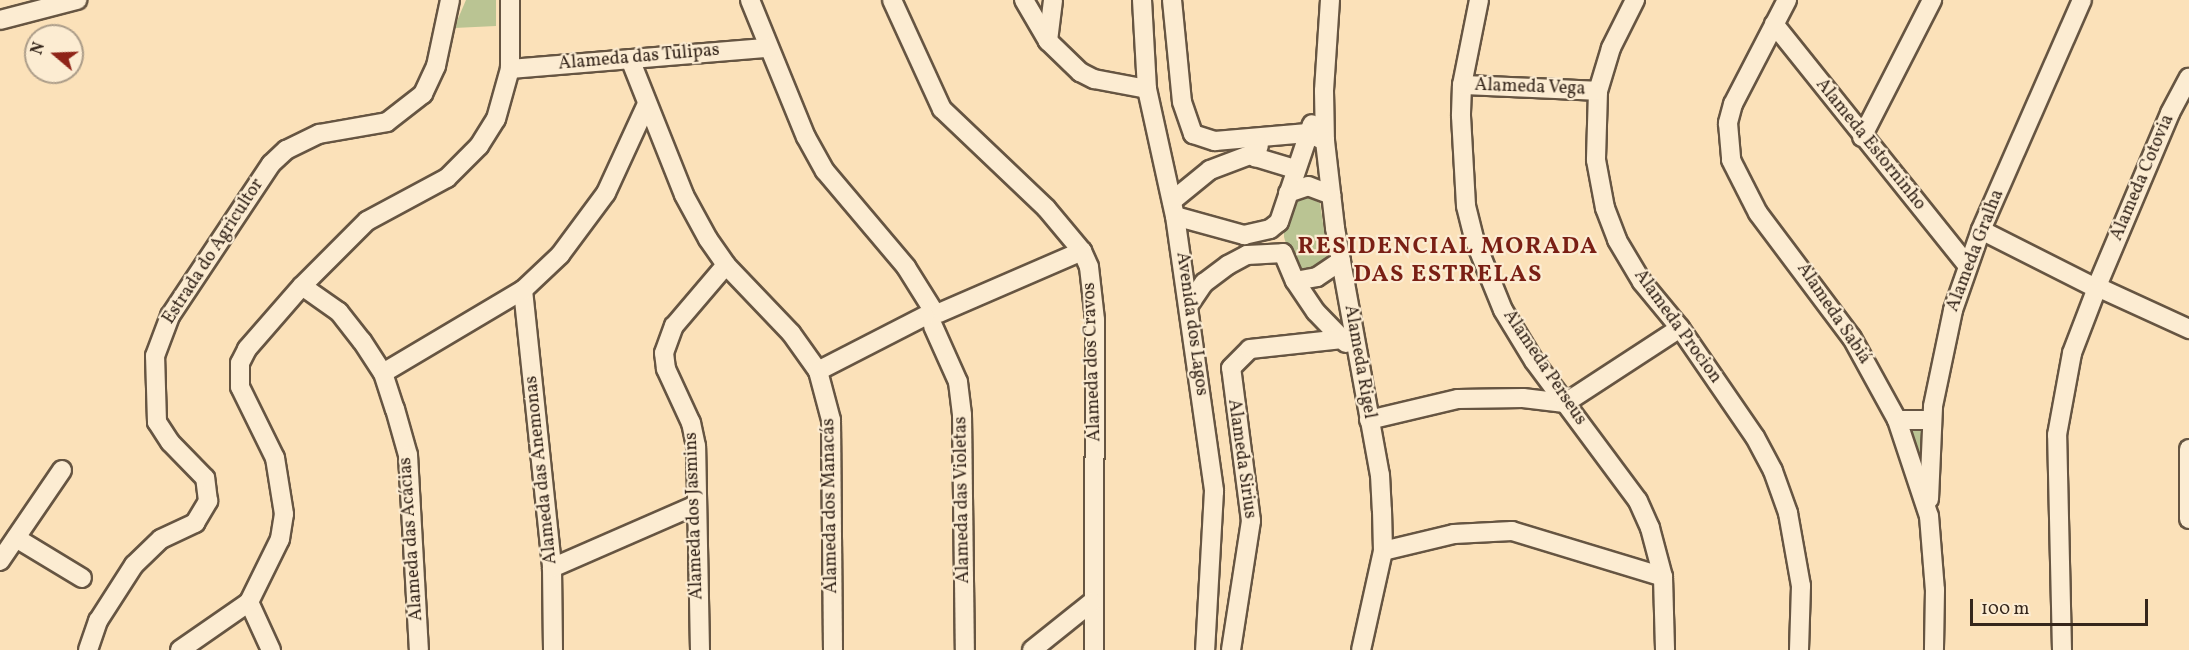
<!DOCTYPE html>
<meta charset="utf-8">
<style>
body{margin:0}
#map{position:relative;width:2189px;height:650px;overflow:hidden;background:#fbe1b9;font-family:Vollkorn,serif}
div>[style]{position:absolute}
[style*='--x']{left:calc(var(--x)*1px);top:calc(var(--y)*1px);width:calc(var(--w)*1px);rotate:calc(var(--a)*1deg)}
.green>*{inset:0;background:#bac493}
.roads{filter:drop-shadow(2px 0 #665542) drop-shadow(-2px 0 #665542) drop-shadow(0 2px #665542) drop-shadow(0 -2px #665542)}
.minor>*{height:18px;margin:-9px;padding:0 9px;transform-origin:9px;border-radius:9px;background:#fcecd2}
span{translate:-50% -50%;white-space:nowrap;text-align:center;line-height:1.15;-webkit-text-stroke:4.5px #fcecd2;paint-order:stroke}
.street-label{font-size:18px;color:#35261b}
.district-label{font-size:24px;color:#7a1f14;font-weight:700;letter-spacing:1.5px}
.north{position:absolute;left:24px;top:24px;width:60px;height:60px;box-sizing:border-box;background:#fcecd2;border:2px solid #ac9d89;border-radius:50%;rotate:289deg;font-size:16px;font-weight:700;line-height:24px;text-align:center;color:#35261b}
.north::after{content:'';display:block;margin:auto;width:21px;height:27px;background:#8f2418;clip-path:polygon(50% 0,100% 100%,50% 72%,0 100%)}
.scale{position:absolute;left:1970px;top:599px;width:178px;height:27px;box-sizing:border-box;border:3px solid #35261b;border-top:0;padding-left:8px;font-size:18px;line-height:21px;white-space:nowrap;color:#35261b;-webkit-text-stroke:4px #fcecd2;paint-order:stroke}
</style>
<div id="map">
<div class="green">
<div style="clip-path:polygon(466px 0,496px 0,496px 26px,454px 28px)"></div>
<div style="clip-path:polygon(1299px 193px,1320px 203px,1328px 257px,1321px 268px,1301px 272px,1291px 261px,1284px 237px,1284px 216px)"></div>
<div style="clip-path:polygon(1924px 429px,1920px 467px,1906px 431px)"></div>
</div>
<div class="roads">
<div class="minor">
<div style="--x:750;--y:0;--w:148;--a:67.8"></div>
<div style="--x:806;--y:137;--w:39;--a:61"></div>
<div style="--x:825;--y:171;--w:126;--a:49.8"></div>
<div style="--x:906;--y:267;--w:51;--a:57.9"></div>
<div style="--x:892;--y:0;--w:120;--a:65.4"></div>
<div style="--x:942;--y:109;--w:144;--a:43.6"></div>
<div style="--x:1046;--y:208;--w:56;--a:50.1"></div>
<div style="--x:1082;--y:251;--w:17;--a:66"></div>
<div style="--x:1089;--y:267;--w:53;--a:83.5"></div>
<div style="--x:1095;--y:320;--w:330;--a:90.2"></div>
<div style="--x:1024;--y:0;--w:48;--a:59.7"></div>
<div style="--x:1048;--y:41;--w:45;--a:44.1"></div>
<div style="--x:1080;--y:72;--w:16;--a:27"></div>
<div style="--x:1094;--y:79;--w:54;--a:10.7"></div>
<div style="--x:1142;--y:0;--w:89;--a:86.8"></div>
<div style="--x:1147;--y:89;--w:130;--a:77.6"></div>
<div style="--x:1175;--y:216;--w:278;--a:81.9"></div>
<div style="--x:1214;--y:491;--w:159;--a:93.2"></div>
<div style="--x:1172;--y:0;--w:102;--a:84.4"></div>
<div style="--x:1182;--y:102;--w:34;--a:71"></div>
<div style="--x:1193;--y:134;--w:23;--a:18"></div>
<div style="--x:1215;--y:141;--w:93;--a:-4.9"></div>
<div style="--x:1308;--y:133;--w:19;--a:25"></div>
<div style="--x:1330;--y:0;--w:91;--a:93.8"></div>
<div style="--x:1324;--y:91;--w:50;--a:88.9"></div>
<div style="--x:1325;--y:141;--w:88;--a:83.4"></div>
<div style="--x:1335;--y:228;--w:251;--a:79.7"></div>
<div style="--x:1380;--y:475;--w:35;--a:87"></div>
<div style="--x:1382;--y:510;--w:41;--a:88.6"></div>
<div style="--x:1383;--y:551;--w:101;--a:102.5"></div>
<div style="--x:1479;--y:0;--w:87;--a:101.3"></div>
<div style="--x:1462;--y:85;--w:31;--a:92"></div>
<div style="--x:1461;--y:116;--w:90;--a:86.8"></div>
<div style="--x:1466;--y:206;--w:36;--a:76"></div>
<div style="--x:1475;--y:241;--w:74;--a:67.9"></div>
<div style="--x:1503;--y:310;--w:60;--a:58.7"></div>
<div style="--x:1534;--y:361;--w:174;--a:53.4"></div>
<div style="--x:1638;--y:501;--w:30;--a:66"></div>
<div style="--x:1650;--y:528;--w:51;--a:75.1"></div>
<div style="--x:1663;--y:577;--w:73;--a:88.4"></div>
<div style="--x:1635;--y:0;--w:54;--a:116.6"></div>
<div style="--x:1611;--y:48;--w:45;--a:106.8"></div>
<div style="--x:1598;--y:91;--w:69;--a:91.7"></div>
<div style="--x:1596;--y:160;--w:49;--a:79.4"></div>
<div style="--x:1605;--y:208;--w:34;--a:69"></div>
<div style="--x:1617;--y:240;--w:49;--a:59.2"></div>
<div style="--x:1642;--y:282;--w:60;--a:50.4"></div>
<div style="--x:1680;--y:328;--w:132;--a:55.5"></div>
<div style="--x:1755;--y:437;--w:38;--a:62"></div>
<div style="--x:1773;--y:471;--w:45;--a:70.3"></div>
<div style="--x:1788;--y:513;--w:74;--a:79.9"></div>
<div style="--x:1801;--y:586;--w:64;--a:91.8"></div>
<div style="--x:1787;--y:0;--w:117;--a:117.4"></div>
<div style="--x:1733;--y:104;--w:20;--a:105"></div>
<div style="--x:1728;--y:123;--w:37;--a:85"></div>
<div style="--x:1731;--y:160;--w:59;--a:63"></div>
<div style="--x:1758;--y:213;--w:156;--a:53.1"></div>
<div style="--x:1852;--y:338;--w:94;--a:61.2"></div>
<div style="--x:1897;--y:420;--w:101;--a:71.6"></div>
<div style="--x:1929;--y:516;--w:74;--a:85.4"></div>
<div style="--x:1935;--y:590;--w:60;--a:91"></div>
<div style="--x:0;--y:20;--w:80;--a:-14.6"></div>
<div style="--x:1774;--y:24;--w:309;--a:51.3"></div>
<div style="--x:1048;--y:41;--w:41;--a:-83"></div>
<div style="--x:630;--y:59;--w:146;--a:68.3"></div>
<div style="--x:684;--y:195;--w:50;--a:61.4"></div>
<div style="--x:708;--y:239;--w:32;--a:55"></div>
<div style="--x:726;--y:265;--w:94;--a:46.3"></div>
<div style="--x:791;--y:333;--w:47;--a:54.6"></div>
<div style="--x:818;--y:371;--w:51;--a:75.1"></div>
<div style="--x:831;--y:420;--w:230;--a:89.5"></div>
<div style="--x:510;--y:69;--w:259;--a:-4.7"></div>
<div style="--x:1462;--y:85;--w:136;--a:2.5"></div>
<div style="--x:1862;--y:137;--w:154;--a:-62.9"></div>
<div style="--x:1259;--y:145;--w:13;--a:108"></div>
<div style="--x:1255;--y:157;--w:42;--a:16.7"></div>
<div style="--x:1288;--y:193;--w:21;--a:-19"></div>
<div style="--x:1308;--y:186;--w:25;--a:21"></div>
<div style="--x:1172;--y:201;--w:49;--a:-39.2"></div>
<div style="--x:1210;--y:170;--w:48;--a:-20.7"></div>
<div style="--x:1175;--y:216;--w:72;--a:15.4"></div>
<div style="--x:1244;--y:235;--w:27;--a:-13"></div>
<div style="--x:1270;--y:229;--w:11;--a:-38"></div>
<div style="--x:1279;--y:222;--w:103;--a:-71.4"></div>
<div style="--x:1981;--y:230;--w:122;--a:26.8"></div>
<div style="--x:2100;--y:279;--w:180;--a:-67.1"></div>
<div style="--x:2170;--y:113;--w:40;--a:-62"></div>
<div style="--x:1295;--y:281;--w:22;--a:-10"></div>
<div style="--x:1317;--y:277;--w:29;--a:-34"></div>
<div style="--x:302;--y:286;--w:45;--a:35.1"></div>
<div style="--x:339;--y:312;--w:37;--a:52"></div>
<div style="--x:362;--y:341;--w:38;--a:57"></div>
<div style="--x:383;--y:373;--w:38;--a:72"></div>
<div style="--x:395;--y:409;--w:48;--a:74.2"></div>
<div style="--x:408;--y:455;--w:195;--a:86.8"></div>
<div style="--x:523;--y:290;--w:280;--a:84"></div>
<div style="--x:552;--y:568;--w:82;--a:89.3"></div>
<div style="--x:2104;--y:290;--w:94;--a:24.6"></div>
<div style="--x:1189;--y:305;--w:27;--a:-56"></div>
<div style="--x:1204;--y:283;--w:30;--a:-37"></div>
<div style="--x:1228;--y:265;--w:21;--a:-28"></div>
<div style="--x:1247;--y:255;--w:36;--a:-3"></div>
<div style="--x:1283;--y:253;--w:30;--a:67"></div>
<div style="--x:1295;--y:281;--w:37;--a:56"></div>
<div style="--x:1316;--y:312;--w:43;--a:45.9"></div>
<div style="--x:939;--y:313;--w:156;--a:-23.4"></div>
<div style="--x:933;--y:326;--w:61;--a:65.9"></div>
<div style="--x:958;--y:382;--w:33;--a:83"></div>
<div style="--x:962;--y:415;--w:235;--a:89.3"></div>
<div style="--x:818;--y:371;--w:120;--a:-27.2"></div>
<div style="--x:383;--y:373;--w:163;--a:-30.7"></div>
<div style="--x:523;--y:290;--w:51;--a:-43.4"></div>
<div style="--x:560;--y:255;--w:77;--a:-53.4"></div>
<div style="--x:606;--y:193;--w:98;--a:-65.3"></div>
<div style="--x:1369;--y:420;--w:91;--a:-13.3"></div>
<div style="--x:1458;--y:399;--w:65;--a:-0.9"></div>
<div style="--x:1523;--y:398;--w:42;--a:6.8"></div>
<div style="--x:1565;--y:403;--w:137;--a:-33.1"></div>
<div style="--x:1897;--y:420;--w:35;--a:0"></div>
<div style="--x:2189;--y:449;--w:70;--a:90"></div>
<div style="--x:1929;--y:499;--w:93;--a:-87.5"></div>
<div style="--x:1933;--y:406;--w:98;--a:-78.2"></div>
<div style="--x:1953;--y:310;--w:85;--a:-70.7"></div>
<div style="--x:1981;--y:230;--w:251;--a:-66.3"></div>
<div style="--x:16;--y:538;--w:77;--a:31.2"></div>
<div style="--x:1383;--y:551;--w:73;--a:-13.5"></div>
<div style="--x:1454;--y:534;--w:58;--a:-3"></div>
<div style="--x:1512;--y:531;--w:158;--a:16.9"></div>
<div style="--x:0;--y:561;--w:110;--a:-55.7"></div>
<div style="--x:552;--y:568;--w:157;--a:-23.6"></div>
<div style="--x:249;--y:602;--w:53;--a:65.4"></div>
<div style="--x:88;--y:650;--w:31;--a:-71"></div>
<div style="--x:98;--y:621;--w:67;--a:-57.3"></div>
<div style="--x:134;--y:565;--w:37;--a:-44"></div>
<div style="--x:161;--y:539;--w:38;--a:-25"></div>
<div style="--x:195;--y:523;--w:26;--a:-59"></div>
<div style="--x:208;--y:501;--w:23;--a:-97"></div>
<div style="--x:205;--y:478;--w:50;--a:-134.2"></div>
<div style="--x:170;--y:442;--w:24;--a:-123"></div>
<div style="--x:157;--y:422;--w:66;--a:-91.7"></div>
<div style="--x:155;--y:356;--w:43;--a:-69.4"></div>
<div style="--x:170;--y:316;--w:182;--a:-56.4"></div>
<div style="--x:271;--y:164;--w:21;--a:-43"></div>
<div style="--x:286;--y:150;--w:37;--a:-26"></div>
<div style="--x:319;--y:134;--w:69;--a:-10"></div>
<div style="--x:387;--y:122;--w:46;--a:-37.9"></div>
<div style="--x:423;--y:94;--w:31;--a:-65"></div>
<div style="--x:436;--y:66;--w:67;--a:-78"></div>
<div style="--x:180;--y:650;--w:84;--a:-34.8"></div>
<div style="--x:249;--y:602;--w:70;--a:-63.8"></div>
<div style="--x:280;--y:539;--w:25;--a:-81"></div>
<div style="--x:284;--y:514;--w:57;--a:-99.1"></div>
<div style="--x:275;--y:458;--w:79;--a:-116.2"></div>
<div style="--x:240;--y:387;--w:24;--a:-90"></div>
<div style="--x:240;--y:363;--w:16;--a:-63"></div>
<div style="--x:247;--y:349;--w:84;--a:-48.9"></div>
<div style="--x:302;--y:286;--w:92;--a:-45"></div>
<div style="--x:367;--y:221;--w:91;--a:-28.3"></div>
<div style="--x:447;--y:178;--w:45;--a:-45"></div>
<div style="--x:479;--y:146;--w:32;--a:-58"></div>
<div style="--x:496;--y:119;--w:52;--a:-74.4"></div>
<div style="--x:510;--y:69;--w:69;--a:-90"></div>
<div style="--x:700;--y:650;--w:204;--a:-91.1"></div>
<div style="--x:696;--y:446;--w:24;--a:-102"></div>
<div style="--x:691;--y:423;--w:60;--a:-114.8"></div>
<div style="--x:666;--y:369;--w:16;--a:-97"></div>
<div style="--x:664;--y:353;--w:29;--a:-70"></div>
<div style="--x:674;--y:326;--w:80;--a:-49.6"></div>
<div style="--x:1032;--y:650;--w:77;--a:-38.7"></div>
<div style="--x:1231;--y:650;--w:131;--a:-81.2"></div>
<div style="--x:1251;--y:521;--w:154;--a:-97.4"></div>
<div style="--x:1231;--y:368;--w:27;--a:-45"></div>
<div style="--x:1250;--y:349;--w:93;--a:-6.2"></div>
<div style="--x:2062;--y:650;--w:215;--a:-91.3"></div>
<div style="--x:2057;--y:435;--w:83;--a:-79.6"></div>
<div style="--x:2072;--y:353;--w:64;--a:-69"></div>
</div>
</div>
<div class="street-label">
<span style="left:639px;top:58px;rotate:-5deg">Alameda das Tulipas</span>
<span style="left:1530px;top:88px;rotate:2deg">Alameda Vega</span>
<span style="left:1870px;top:145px;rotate:51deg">Alameda Estorninho</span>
<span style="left:2143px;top:178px;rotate:-67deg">Alameda Cotovia</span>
<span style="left:1976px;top:251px;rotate:-69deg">Alameda Gralha</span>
<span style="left:214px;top:252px;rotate:-57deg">Estrada do Agricultor</span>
<span style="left:1833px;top:314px;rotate:56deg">Alameda Sabiá</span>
<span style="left:1191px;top:324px;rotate:82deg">Avenida dos Lagos</span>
<span style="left:1677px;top:327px;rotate:54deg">Alameda Procion</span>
<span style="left:1093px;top:362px;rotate:-92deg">Alameda dos Cravos</span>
<span style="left:1359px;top:362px;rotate:80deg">Alameda Rigel</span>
<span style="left:1544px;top:368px;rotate:56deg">Alameda Perseus</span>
<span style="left:1241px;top:459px;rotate:82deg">Alameda Sirius</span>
<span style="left:542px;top:470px;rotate:-96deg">Alameda das Anemonas</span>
<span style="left:963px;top:500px;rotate:-91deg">Alameda das Violetas</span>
<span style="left:831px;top:506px;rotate:-91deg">Alameda dos Manacás</span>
<span style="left:695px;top:516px;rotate:-92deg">Alameda dos Jasmins</span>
<span style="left:412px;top:539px;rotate:-94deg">Alameda das Acácias</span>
</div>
<div class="district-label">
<span style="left:1448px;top:262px">RESIDENCIAL MORADA<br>DAS ESTRELAS</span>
</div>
<div class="north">N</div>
<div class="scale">100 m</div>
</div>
